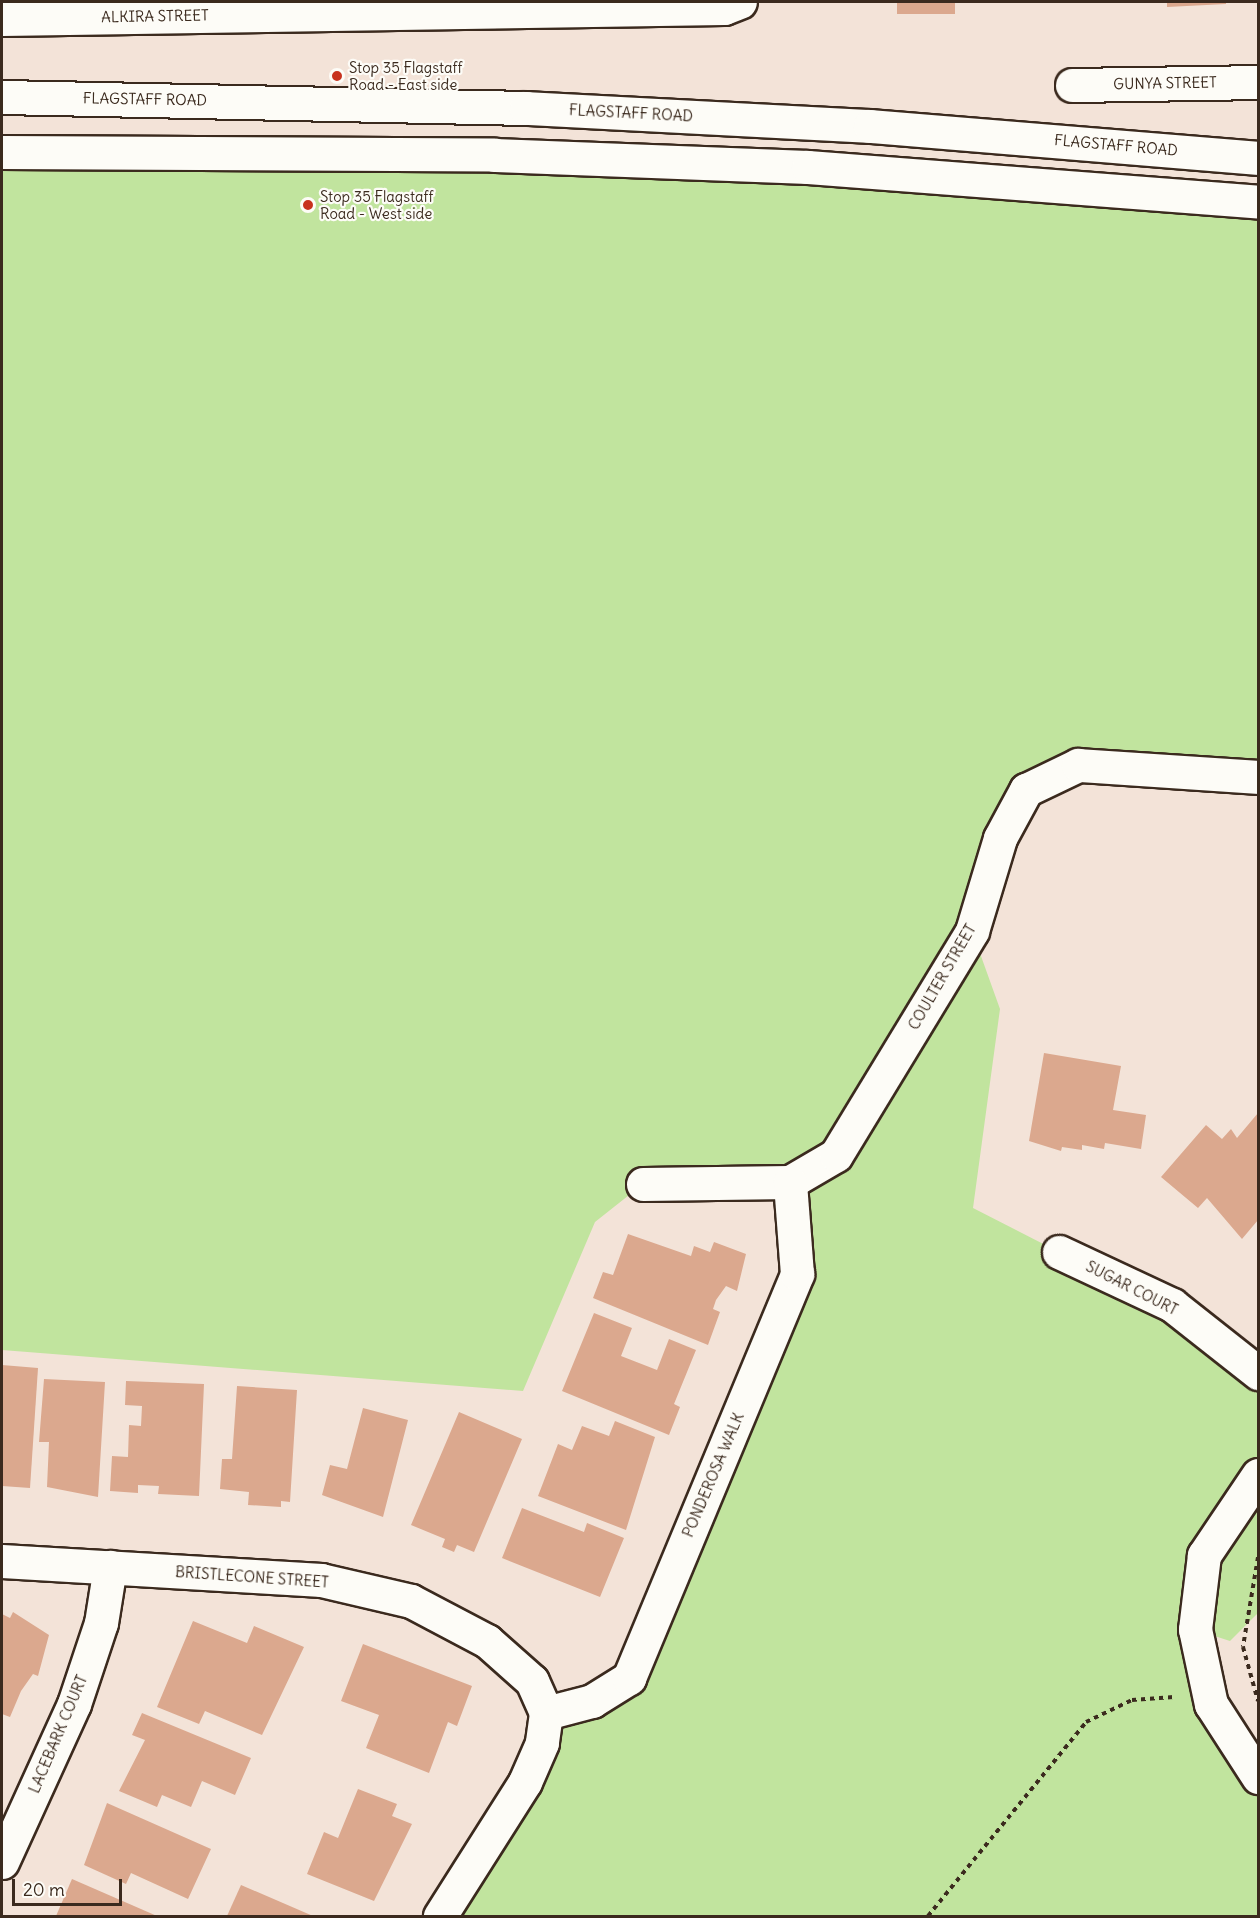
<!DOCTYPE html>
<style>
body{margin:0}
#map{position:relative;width:1260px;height:1918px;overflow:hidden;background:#f3e3d8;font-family:Delius,sans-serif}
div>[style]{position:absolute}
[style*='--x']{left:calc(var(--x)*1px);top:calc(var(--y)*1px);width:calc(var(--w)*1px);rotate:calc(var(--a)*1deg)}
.green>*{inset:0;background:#c1e49e}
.building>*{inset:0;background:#dba88e;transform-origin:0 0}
.path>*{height:4px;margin-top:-2px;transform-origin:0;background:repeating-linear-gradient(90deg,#3b2a1e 0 4.5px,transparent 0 9px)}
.roads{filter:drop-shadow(2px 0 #3b2a1e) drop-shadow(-2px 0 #3b2a1e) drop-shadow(0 2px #3b2a1e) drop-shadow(0 -2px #3b2a1e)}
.minor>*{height:33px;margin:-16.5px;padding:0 16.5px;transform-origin:16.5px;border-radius:16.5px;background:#fdfcf7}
.secondary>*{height:33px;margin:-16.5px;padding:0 16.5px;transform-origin:16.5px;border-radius:16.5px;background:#fdfcf7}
.dots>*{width:16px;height:16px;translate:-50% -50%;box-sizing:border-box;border:3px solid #fdfcf7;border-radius:50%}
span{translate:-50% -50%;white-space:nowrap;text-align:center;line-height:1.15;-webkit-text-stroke:4.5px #fdfcf7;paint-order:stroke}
.street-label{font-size:15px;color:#3b2a1e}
.poi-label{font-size:15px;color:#3b2a1e}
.left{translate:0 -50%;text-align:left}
.frame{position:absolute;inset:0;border:3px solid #3b2a1e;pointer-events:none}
.scale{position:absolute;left:12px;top:1879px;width:110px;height:27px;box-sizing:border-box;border:3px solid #3b2a1e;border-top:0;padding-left:8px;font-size:18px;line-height:21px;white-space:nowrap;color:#3b2a1e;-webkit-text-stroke:4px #fdfcf7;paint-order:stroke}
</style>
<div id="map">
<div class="green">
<div style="clip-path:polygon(2px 152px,494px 155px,1258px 202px,1258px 777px,1078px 765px,1026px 790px,972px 931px,1000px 1009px,973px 1208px,1059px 1252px,1258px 1373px,1258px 1613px,1230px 1641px,1196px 1630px,1258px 1777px,1258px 1916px,436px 1916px,546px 1713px,629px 1678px,797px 1274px,790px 1182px,643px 1184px,595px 1222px,523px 1391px,2px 1350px)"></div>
</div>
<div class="building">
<div style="left:897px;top:2px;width:58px;height:12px"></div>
<div style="clip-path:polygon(1167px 2px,1226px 2px,1226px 4px,1167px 7px)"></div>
<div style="clip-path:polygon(1044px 1053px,1121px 1066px,1113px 1110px,1146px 1115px,1141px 1149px,1105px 1143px,1104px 1149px,1082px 1145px,1082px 1150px,1062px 1147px,1061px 1151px,1029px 1141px)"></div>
<div style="clip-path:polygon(1258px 1113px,1258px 1220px,1242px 1239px,1207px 1198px,1198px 1208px,1161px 1177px,1206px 1125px,1222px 1139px,1231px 1129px,1237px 1138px)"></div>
<div style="clip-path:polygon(628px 1234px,691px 1256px,694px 1246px,710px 1252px,714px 1242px,746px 1254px,737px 1291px,726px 1286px,716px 1300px,713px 1309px,720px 1312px,708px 1345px,593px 1298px,603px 1272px,613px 1275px)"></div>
<div style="clip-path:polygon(594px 1313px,632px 1328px,621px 1356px,657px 1370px,669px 1339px,696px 1350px,674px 1404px,680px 1407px,669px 1435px,562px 1391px)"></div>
<div style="clip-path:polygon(2px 1365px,38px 1368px,30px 1488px,2px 1486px)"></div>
<div style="clip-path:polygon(44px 1379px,105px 1382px,98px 1497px,47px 1487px,49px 1442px,39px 1442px)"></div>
<div style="clip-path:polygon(126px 1381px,204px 1384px,199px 1496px,158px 1494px,159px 1486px,138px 1485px,138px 1493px,110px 1491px,112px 1456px,128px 1457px,129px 1425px,141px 1426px,142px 1406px,125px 1405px)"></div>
<div style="clip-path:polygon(237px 1386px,297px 1390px,290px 1502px,281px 1501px,281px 1507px,248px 1505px,249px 1492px,220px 1489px,222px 1459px,232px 1459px)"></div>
<div style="clip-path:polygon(363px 1408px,408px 1420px,383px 1517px,322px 1495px,330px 1465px,347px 1469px)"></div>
<div style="clip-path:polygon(459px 1412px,522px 1439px,474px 1552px,457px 1545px,454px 1552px,442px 1547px,445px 1539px,411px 1525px)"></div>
<div style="clip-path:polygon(615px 1421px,655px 1437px,626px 1530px,538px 1496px,558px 1444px,572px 1450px,582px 1426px,609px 1436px)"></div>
<div style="clip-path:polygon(522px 1508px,584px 1532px,587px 1523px,624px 1538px,600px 1597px,502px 1558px)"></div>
<div style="clip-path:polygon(13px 1612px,49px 1635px,38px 1676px,33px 1674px,21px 1691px,10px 1717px,2px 1714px,2px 1614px,10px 1618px)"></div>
<div style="clip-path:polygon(193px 1621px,247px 1643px,254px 1626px,304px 1647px,262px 1735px,205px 1711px,199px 1724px,157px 1707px)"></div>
<div style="clip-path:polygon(363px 1644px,472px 1686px,457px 1726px,448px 1722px,429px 1773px,366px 1748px,379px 1715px,341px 1701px)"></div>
<div style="clip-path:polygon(142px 1713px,251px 1758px,235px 1795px,202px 1781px,191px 1807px,162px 1795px,157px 1807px,119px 1791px,145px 1740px,132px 1735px)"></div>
<div style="clip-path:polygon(358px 1789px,397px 1804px,392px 1816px,412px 1824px,374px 1901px,307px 1874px,324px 1832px,338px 1838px)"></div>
<div style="clip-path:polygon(107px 1803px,211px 1849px,188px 1899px,131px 1873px,126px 1884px,84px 1865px)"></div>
<div style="clip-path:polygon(72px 1879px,157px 1916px,56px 1916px)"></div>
<div style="clip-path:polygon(241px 1885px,313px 1916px,227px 1916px)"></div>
</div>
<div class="path">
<div style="--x:1258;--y:1557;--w:91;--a:99.5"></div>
<div style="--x:1243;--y:1647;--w:56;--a:74.5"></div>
<div style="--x:928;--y:1916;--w:250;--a:-50.8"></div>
<div style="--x:1086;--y:1722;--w:51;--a:-25.6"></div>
<div style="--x:1132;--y:1700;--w:42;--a:-4.1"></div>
</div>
<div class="roads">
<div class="minor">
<div style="--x:2;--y:19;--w:722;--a:-0.87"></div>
<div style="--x:724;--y:8;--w:17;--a:-21"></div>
<div style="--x:1072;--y:85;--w:186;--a:-0.9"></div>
<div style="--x:643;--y:1184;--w:147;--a:-0.8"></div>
<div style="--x:790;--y:1182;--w:53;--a:-30.4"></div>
<div style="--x:836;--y:1155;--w:262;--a:-58.7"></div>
<div style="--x:972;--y:931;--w:97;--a:-73.2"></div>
<div style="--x:1000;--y:838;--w:55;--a:-61.6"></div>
<div style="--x:1026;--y:790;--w:58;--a:-25.7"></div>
<div style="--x:1078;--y:765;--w:180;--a:3.8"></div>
<div style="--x:1059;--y:1252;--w:125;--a:25.1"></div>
<div style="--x:1172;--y:1305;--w:110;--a:38.3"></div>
<div style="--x:1258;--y:1475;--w:97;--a:124"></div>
<div style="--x:1204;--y:1555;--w:75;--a:96.9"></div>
<div style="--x:1195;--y:1629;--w:77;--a:78"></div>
<div style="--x:1211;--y:1704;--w:87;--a:57.2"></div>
<div style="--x:2;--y:1561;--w:320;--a:3.4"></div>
<div style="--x:321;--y:1580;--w:92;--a:13.1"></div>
<div style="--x:411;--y:1601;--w:86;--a:27.8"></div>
<div style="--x:487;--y:1641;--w:60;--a:41.6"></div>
<div style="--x:532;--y:1681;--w:35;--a:66"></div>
<div style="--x:546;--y:1713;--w:30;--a:98"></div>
<div style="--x:542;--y:1743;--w:43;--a:113.6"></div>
<div style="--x:525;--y:1782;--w:159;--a:122.4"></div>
<div style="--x:546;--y:1713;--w:48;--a:-14.6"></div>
<div style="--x:592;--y:1701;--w:44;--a:-31.9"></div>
<div style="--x:629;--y:1678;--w:438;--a:-67.4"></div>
<div style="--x:797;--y:1274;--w:92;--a:-94.4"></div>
<div style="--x:2;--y:1862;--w:174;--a:-65.5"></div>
<div style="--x:74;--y:1704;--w:85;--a:-71.6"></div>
<div style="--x:101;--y:1623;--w:57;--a:-80.9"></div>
</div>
<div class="secondary">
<div style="--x:2;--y:97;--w:524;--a:1.2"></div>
<div style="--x:526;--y:108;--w:344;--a:3"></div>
<div style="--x:870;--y:126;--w:389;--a:4.7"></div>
<div style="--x:2;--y:152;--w:492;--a:0.3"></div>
<div style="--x:494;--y:155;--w:314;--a:2.2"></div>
<div style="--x:808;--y:167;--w:451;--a:4.4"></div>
</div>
</div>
<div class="dots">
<div style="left:337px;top:76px;background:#c8321e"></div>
<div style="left:308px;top:205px;background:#c8321e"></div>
</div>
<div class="street-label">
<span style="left:155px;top:16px;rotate:-1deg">ALKIRA STREET</span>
<span style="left:1165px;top:83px;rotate:-1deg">GUNYA STREET</span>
<span style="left:145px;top:99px;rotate:1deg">FLAGSTAFF ROAD</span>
<span style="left:631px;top:113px;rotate:3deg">FLAGSTAFF ROAD</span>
<span style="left:1116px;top:145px;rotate:5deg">FLAGSTAFF ROAD</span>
<span style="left:942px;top:977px;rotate:-60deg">COULTER STREET</span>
<span style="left:1132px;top:1288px;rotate:27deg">SUGAR COURT</span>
<span style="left:713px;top:1475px;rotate:-67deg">PONDEROSA WALK</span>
<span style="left:252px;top:1577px;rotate:4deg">BRISTLECONE STREET</span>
<span style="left:58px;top:1734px;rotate:-67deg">LACEBARK COURT</span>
</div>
<div class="poi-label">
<span class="left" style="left:349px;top:76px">Stop 35 Flagstaff<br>Road - East side</span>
<span class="left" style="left:320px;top:205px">Stop 35 Flagstaff<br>Road - West side</span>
</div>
<div class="frame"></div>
<div class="scale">20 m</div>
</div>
